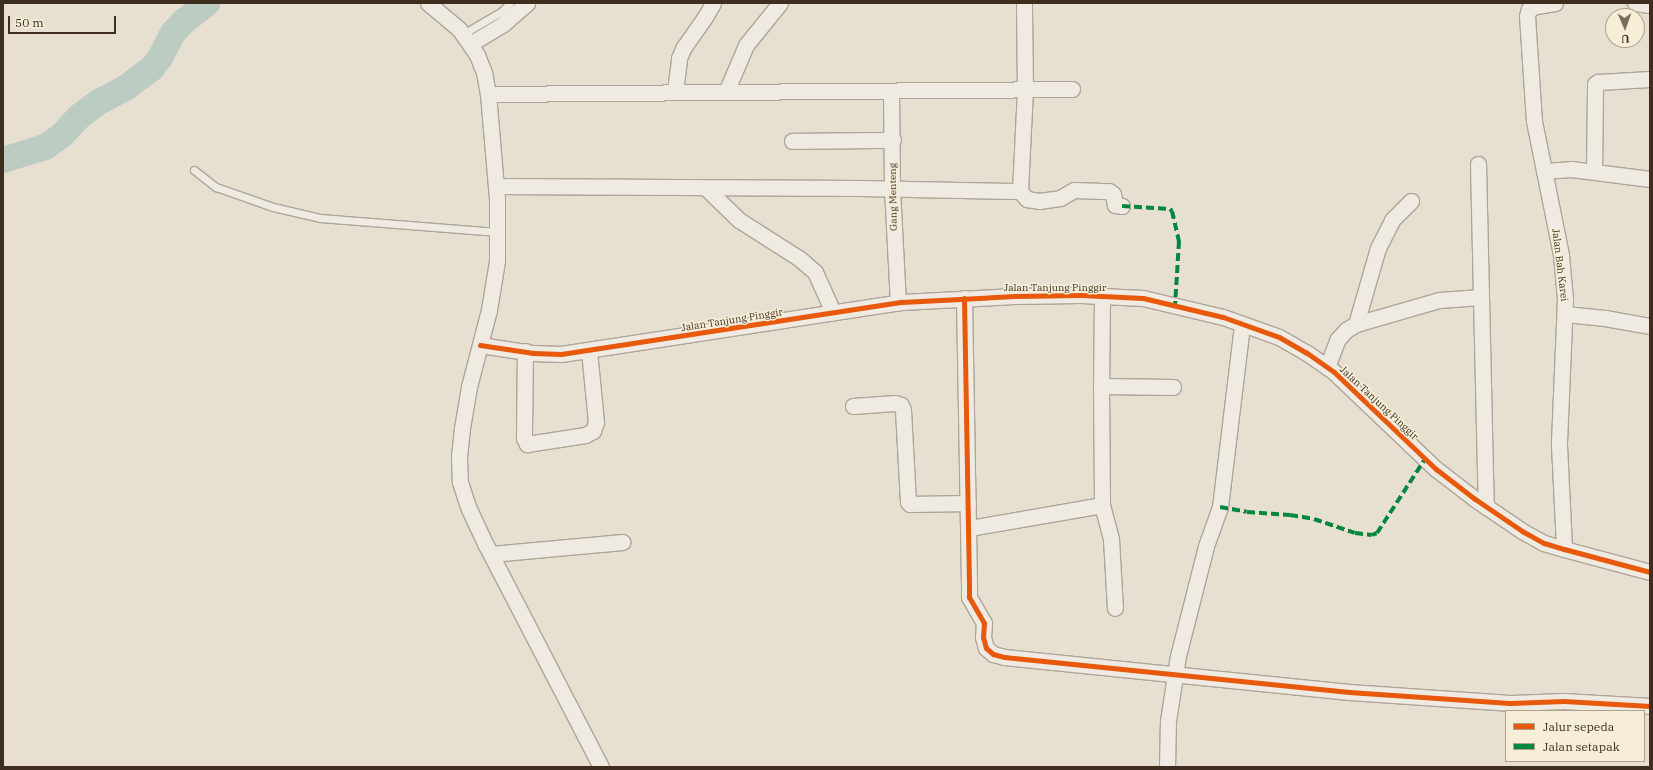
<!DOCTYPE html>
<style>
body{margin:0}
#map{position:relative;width:1653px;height:770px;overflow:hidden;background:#e7e0d1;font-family:"IBM Plex Serif",serif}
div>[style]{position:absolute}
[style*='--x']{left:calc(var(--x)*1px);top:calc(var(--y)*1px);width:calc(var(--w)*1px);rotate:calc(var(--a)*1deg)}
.river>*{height:26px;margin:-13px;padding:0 13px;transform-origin:13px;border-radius:13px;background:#bcccc2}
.roads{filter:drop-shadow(1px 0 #ada599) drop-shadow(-1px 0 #ada599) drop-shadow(0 1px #ada599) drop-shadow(0 -1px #ada599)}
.lane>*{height:7px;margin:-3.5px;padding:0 3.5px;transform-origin:3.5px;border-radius:3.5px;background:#efebe3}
.street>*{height:15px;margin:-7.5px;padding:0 7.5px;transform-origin:7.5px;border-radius:7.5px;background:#efebe3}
.quiet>*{height:4px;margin-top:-2px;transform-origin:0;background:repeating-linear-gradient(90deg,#00873e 0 8px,transparent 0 12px)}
.cycleway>*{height:5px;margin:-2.5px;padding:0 2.5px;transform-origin:2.5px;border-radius:2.5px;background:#e8590c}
span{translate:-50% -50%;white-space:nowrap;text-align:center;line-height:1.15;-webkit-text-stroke:3px #f7eed8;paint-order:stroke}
.street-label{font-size:10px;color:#3d2e20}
.frame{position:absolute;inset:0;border:4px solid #3d2e20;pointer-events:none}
.legend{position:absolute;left:1505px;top:710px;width:140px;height:52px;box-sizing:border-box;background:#f7eed8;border:1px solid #ada18e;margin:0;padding:5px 7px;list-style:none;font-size:12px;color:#3d2e20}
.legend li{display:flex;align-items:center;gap:8px;height:20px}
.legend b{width:20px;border:1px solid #ada18e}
.north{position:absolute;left:1605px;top:8px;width:40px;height:40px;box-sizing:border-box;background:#f7eed8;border:1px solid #ada18e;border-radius:50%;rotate:178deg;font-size:11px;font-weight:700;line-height:16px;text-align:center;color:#3d2e20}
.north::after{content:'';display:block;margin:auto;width:14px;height:18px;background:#786c5e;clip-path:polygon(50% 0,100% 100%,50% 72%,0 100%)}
.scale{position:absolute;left:8px;top:16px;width:108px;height:18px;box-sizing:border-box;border:2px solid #3d2e20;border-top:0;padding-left:5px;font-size:12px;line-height:14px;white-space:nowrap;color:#3d2e20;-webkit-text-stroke:3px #f7eed8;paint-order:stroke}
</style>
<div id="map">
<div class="river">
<div style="--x:3;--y:160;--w:44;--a:-17.2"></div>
<div style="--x:45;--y:147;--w:21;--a:-35"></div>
<div style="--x:62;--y:135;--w:26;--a:-47"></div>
<div style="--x:80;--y:116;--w:21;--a:-37"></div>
<div style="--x:97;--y:103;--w:34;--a:-28"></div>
<div style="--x:127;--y:87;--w:30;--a:-37"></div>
<div style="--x:151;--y:69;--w:14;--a:-51"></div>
<div style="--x:160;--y:58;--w:28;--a:-63"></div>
<div style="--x:173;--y:33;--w:15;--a:-48"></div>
<div style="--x:183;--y:22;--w:31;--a:-38"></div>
</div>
<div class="roads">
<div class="lane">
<div style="--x:463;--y:34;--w:45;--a:-30.5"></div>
<div style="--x:502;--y:11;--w:11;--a:-45"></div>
<div style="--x:194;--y:170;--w:28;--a:38"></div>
<div style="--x:216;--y:187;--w:60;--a:19.3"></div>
<div style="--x:273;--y:207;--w:48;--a:13.2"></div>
<div style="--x:320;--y:218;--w:178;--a:4.5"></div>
</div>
<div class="street">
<div style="--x:428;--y:3;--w:40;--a:40"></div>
<div style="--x:459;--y:29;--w:32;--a:55"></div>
<div style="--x:477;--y:55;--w:18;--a:68"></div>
<div style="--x:484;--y:72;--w:22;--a:80"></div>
<div style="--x:488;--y:94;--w:105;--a:85.1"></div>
<div style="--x:497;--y:199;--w:62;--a:90"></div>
<div style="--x:497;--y:261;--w:50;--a:99.3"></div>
<div style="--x:489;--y:310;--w:80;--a:104.6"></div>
<div style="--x:469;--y:387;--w:42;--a:99.7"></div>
<div style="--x:462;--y:428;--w:29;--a:96"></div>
<div style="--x:459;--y:457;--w:25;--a:88"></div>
<div style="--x:460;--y:482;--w:28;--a:72"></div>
<div style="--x:469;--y:509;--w:40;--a:65"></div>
<div style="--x:486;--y:545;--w:250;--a:62.6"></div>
<div style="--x:1555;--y:3;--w:19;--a:171"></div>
<div style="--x:1536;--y:6;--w:8;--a:157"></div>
<div style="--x:1529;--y:9;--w:7;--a:106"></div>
<div style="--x:1527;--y:16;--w:105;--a:86.2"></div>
<div style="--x:1534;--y:121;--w:137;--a:78.6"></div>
<div style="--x:1561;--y:255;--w:44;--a:84.8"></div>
<div style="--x:1565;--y:299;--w:146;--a:92.4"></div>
<div style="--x:1559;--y:445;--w:104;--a:87.2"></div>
<div style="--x:1635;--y:3;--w:15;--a:8"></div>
<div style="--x:470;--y:44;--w:39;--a:-31"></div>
<div style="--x:503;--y:24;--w:32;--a:-41"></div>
<div style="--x:891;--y:91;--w:98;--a:89.4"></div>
<div style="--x:892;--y:189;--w:114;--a:87"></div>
<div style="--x:675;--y:92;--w:34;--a:-83"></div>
<div style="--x:679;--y:58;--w:12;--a:-66"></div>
<div style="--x:684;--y:47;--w:37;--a:-55"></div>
<div style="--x:705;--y:17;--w:16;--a:-60"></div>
<div style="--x:726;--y:92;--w:51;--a:-66.9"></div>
<div style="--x:746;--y:45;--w:54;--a:-51"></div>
<div style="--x:488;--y:94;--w:584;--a:-0.49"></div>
<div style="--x:792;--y:141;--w:101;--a:-0.6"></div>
<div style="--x:1478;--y:164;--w:343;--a:88.7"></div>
<div style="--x:1544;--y:171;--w:27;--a:-4"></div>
<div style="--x:1571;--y:169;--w:80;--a:7.2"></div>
<div style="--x:1594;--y:171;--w:87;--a:-89.3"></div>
<div style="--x:1595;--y:84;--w:4;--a:-34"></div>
<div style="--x:1598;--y:82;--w:52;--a:-3.3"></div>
<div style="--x:496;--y:186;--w:364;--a:0.3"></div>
<div style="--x:860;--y:188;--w:160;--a:1.1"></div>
<div style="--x:1020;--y:191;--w:102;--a:-87.2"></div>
<div style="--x:1025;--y:89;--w:86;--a:-90.7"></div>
<div style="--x:706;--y:188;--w:46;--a:44.1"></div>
<div style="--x:739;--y:220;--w:72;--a:32.6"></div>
<div style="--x:800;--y:259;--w:20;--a:41"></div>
<div style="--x:815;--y:272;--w:44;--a:65.8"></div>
<div style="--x:1020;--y:191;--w:11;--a:49"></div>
<div style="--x:1027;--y:199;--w:12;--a:9"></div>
<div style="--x:1039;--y:201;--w:21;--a:-8"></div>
<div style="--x:1060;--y:198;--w:16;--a:-30"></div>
<div style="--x:1074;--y:190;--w:35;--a:2"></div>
<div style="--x:1109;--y:191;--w:5;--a:37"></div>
<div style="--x:1113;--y:194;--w:11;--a:80"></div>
<div style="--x:1115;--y:205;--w:7;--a:8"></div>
<div style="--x:1102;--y:296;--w:90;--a:90.6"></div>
<div style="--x:1101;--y:386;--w:119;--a:89.5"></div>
<div style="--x:1102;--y:505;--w:35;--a:75"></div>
<div style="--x:1111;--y:539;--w:69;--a:86.7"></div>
<div style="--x:964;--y:298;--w:292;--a:89"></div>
<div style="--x:969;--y:590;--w:7;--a:90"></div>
<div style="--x:969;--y:597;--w:30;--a:60"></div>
<div style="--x:984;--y:623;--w:14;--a:94"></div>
<div style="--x:983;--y:637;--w:11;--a:75"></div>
<div style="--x:986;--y:648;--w:9;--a:41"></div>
<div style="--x:993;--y:654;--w:11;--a:15"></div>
<div style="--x:1004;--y:657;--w:347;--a:5.8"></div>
<div style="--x:1349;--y:692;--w:161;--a:3.9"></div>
<div style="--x:1510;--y:703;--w:54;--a:-2.1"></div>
<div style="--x:1564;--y:701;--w:86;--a:3.3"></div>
<div style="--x:1565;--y:314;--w:40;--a:5.7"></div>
<div style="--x:1605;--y:318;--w:46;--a:10.1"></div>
<div style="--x:1356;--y:324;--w:79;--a:-73.9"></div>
<div style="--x:1378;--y:248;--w:31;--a:-63"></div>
<div style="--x:1392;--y:220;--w:27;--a:-45"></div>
<div style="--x:480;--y:345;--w:54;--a:8.6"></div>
<div style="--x:533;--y:353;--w:28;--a:2"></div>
<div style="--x:561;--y:354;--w:345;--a:-8.7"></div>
<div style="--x:902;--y:302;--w:113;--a:-3"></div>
<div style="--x:1015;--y:296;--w:66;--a:-0.9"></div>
<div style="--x:1081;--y:295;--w:62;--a:2.8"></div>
<div style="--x:1143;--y:298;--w:82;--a:13.4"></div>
<div style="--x:1223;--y:317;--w:59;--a:19.7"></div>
<div style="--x:1279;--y:337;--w:32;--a:30"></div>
<div style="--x:1307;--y:353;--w:33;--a:35"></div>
<div style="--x:1334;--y:372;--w:141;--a:43.6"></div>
<div style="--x:1436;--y:469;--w:49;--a:37.6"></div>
<div style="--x:1475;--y:499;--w:57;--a:34.2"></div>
<div style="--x:1522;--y:531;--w:25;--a:29"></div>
<div style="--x:1544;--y:543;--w:21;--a:17"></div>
<div style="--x:1564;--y:549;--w:89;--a:15"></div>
<div style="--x:525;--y:351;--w:87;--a:90.7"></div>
<div style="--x:524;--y:438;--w:7;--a:63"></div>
<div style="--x:527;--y:444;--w:59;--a:-8.8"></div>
<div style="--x:585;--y:435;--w:9;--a:-27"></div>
<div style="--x:593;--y:431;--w:9;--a:-72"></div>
<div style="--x:596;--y:422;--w:71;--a:-95.6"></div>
<div style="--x:1327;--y:367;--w:30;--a:-69"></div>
<div style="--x:1338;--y:339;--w:12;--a:-48"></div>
<div style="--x:1346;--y:330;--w:12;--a:-31"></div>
<div style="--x:1356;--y:324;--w:86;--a:-16.1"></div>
<div style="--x:1439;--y:300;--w:42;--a:-4.1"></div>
<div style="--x:1101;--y:386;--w:72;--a:0.8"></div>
<div style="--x:853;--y:406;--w:42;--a:-4.1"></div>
<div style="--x:895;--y:403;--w:6;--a:18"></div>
<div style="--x:901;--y:405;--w:5;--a:68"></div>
<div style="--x:903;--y:410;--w:92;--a:86.9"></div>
<div style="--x:908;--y:502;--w:3;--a:45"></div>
<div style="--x:910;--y:504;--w:58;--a:-1"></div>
<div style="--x:969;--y:528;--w:135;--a:-9.8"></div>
<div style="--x:491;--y:554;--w:132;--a:-5.2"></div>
<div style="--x:1167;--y:767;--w:46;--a:-88.8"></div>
<div style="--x:1168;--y:721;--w:66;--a:-81.3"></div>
<div style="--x:1178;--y:656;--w:114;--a:-75.7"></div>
<div style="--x:1206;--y:546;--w:41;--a:-70.3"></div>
<div style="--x:1220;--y:507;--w:184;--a:-83.1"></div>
</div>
</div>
<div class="quiet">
<div style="--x:1122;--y:206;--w:48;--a:3.6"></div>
<div style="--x:1170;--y:209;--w:3;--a:45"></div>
<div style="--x:1172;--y:211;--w:31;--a:77"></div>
<div style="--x:1179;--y:241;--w:65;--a:93.5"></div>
<div style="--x:1220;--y:507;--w:27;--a:10"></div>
<div style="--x:1247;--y:512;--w:43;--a:4"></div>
<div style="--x:1290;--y:515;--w:24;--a:9"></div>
<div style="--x:1314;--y:519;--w:43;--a:18.9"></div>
<div style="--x:1355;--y:533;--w:17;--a:7"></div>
<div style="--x:1372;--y:535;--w:5;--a:-22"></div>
<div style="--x:1377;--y:533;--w:88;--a:-57"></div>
</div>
<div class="cycleway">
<div style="--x:964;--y:298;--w:292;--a:89"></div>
<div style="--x:969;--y:590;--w:7;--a:90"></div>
<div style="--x:969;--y:597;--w:30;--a:60"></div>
<div style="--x:984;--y:623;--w:14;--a:94"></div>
<div style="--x:983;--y:637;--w:11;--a:75"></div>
<div style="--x:986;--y:648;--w:9;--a:41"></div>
<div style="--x:993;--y:654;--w:11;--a:15"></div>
<div style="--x:1004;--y:657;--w:347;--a:5.8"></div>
<div style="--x:1349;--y:692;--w:161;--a:3.9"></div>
<div style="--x:1510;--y:703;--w:54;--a:-2.1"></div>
<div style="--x:1564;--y:701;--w:86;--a:3.3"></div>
<div style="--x:480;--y:345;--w:54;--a:8.6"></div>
<div style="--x:533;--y:353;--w:28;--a:2"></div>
<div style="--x:561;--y:354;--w:345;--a:-8.7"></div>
<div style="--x:902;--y:302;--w:113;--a:-3"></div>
<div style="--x:1015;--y:296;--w:66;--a:-0.9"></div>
<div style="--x:1081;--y:295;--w:62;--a:2.8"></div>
<div style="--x:1143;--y:298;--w:82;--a:13.4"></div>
<div style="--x:1223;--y:317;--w:59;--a:19.7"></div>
<div style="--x:1279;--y:337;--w:32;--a:30"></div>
<div style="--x:1307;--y:353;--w:33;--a:35"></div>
<div style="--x:1334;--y:372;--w:141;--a:43.6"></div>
<div style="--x:1436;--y:469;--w:49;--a:37.6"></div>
<div style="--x:1475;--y:499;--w:57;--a:34.2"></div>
<div style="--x:1522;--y:531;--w:25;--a:29"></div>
<div style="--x:1544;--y:543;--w:21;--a:17"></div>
<div style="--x:1564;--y:549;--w:89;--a:15"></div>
</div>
<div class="street-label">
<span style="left:893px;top:197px;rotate:-91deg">Gang Menteng</span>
<span style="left:1560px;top:265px;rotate:83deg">Jalan Bah Karei</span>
<span style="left:1055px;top:288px">Jalan Tanjung Pinggir</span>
<span style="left:732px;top:320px;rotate:-9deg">Jalan Tanjung Pinggir</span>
<span style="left:1379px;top:403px;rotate:43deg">Jalan Tanjung Pinggir</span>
</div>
<div class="frame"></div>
<ul class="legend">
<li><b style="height:5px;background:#e8590c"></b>Jalur sepeda</li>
<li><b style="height:5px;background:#00873e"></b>Jalan setapak</li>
</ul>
<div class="north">U</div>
<div class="scale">50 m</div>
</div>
